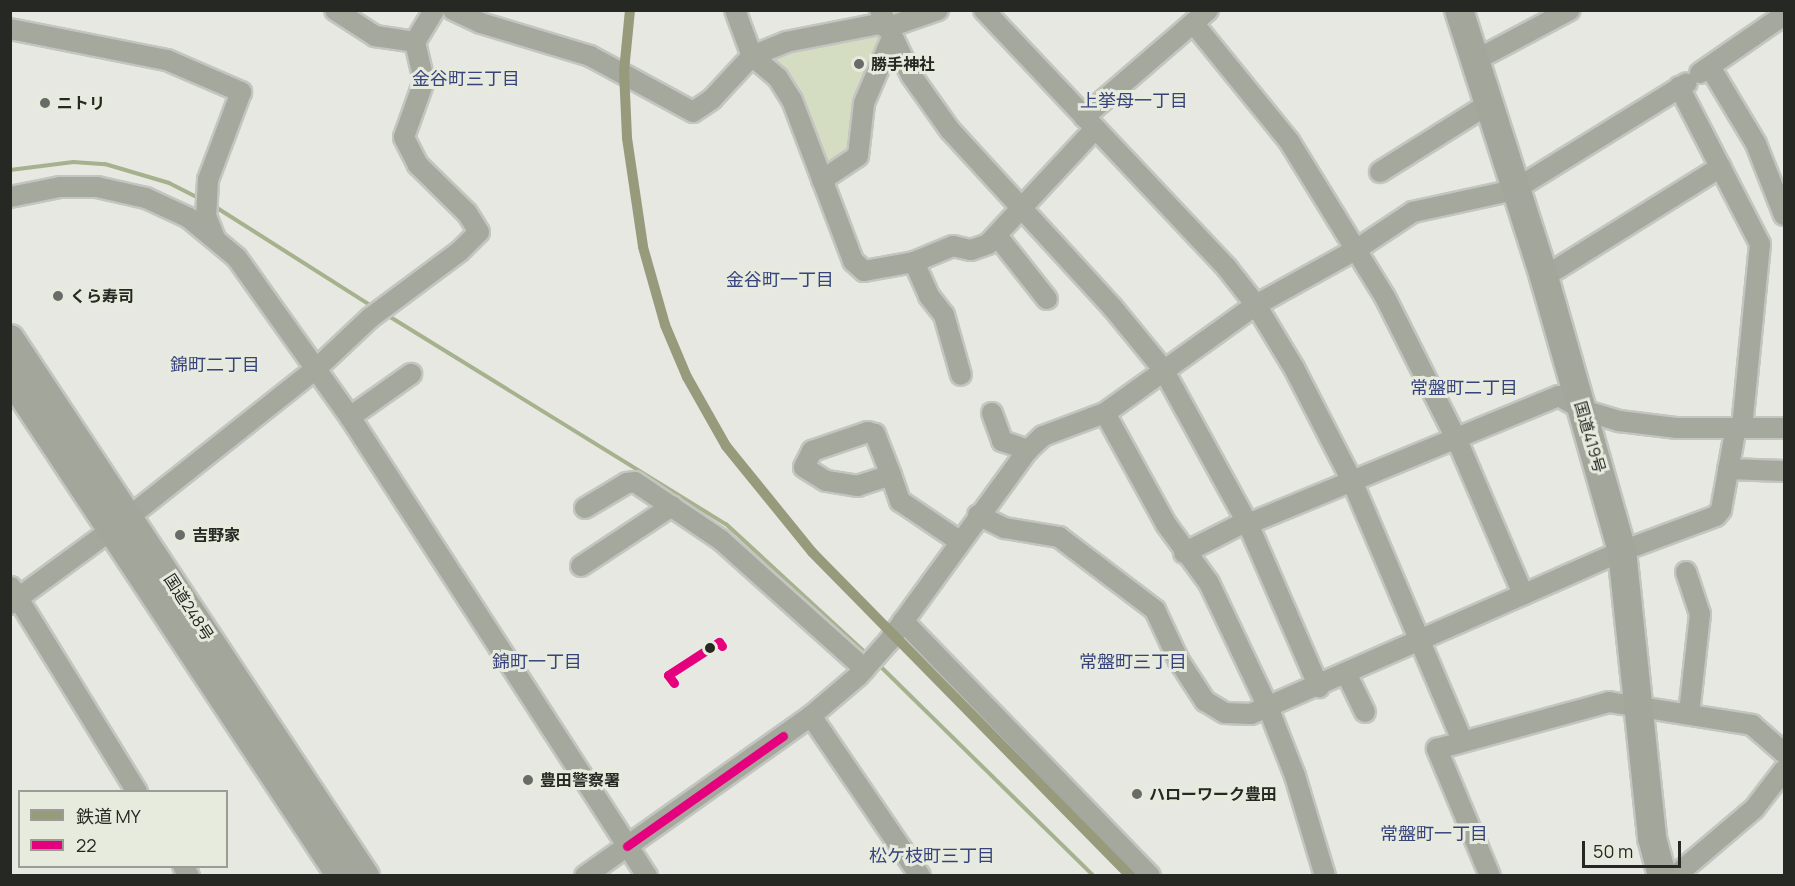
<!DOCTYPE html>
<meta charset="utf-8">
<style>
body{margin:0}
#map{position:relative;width:1795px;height:886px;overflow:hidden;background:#e6e8e1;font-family:Manrope,"Noto Sans JP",sans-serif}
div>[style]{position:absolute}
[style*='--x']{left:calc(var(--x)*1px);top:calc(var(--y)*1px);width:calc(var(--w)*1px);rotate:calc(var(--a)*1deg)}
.green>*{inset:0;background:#d4dcc2}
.stream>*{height:4px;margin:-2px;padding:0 2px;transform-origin:2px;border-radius:2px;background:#a6b18e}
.roads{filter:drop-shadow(2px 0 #c3c5c0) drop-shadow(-2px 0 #c3c5c0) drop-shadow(0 2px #c3c5c0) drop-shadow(0 -2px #c3c5c0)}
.minor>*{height:20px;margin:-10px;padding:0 10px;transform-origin:10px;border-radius:10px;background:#a5a89d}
.highway>*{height:28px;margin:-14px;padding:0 14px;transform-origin:14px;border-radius:14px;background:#a3a79b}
.bus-1>*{height:9px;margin:-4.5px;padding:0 4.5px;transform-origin:4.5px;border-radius:4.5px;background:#e5007d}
.rail-1>*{height:10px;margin:-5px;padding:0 5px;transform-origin:5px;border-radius:5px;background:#979a7b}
.dots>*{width:16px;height:16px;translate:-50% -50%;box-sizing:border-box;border:3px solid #e7ebde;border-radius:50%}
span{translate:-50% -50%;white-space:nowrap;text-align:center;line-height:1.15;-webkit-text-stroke:6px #e7ebde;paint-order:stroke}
.poi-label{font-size:16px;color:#262823;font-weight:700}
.left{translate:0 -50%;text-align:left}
.street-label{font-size:16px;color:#262823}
.neighbourhood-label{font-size:18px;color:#38437e}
.frame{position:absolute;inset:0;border:12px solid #262823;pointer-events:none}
.legend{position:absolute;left:18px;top:790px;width:210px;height:78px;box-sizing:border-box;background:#e7ebde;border:2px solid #9a9d93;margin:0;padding:8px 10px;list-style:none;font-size:18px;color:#262823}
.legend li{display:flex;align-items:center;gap:12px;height:30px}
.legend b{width:30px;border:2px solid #9a9d93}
.scale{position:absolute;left:1582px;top:841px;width:99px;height:27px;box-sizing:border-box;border:3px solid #262823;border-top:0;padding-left:8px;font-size:18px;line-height:21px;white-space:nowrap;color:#262823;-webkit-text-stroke:4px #e7ebde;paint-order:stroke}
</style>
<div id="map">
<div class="green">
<div style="clip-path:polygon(876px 33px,883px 37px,857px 154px,823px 168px,767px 57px)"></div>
</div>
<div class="stream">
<div style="--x:10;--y:170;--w:64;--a:-7.2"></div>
<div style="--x:73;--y:162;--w:32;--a:4"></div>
<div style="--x:105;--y:164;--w:67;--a:16.5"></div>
<div style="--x:169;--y:183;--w:37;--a:27"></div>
<div style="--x:214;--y:206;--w:191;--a:32.4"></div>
<div style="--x:387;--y:315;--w:398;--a:31.7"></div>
<div style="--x:726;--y:524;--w:193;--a:42.7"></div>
<div style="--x:878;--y:664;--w:303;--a:44.5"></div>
</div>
<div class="roads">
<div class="minor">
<div style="--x:335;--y:10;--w:48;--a:33"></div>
<div style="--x:375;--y:36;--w:40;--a:8.5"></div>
<div style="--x:453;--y:10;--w:31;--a:25"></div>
<div style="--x:481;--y:23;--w:114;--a:16.8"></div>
<div style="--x:590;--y:56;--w:117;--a:28.5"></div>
<div style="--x:693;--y:112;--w:23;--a:-34"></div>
<div style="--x:712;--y:99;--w:59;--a:-47.1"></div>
<div style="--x:752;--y:56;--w:37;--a:-22"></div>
<div style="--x:786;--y:42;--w:100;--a:-11"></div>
<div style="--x:735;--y:10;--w:49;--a:69.7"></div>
<div style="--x:752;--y:56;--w:34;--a:40"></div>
<div style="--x:778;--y:78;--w:26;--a:58"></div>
<div style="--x:792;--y:100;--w:172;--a:69.2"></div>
<div style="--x:853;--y:261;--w:15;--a:42"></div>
<div style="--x:864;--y:271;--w:51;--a:-10.2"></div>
<div style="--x:914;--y:262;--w:42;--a:-22.3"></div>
<div style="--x:953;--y:246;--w:18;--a:13"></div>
<div style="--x:971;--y:250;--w:18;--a:-19"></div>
<div style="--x:988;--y:244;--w:157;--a:-47.1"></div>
<div style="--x:880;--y:10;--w:72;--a:64.5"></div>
<div style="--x:911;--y:75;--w:67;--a:54.7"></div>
<div style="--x:950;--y:130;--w:241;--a:47.5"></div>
<div style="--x:1113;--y:308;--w:79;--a:50.7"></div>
<div style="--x:1163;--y:369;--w:177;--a:61.3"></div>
<div style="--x:1248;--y:524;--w:178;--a:66.5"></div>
<div style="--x:984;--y:10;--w:354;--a:46.7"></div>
<div style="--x:1227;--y:268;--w:47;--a:51.9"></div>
<div style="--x:1256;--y:305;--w:74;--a:58.9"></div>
<div style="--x:1294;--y:368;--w:127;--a:62.8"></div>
<div style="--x:1352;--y:481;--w:281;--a:67"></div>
<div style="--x:1194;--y:24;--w:151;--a:50.9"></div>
<div style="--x:1289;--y:141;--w:183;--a:58.4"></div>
<div style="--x:1385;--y:297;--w:160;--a:63.3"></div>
<div style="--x:1457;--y:440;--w:168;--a:66.8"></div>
<div style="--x:886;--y:28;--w:55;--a:-19.1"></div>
<div style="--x:10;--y:29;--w:160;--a:11.2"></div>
<div style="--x:167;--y:60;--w:81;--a:23.4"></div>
<div style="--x:241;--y:92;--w:94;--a:110.6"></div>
<div style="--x:208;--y:180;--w:36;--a:93"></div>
<div style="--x:206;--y:216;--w:24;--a:68"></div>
<div style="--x:1476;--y:60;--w:106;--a:-28"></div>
<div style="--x:1710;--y:67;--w:90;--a:59.1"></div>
<div style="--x:1756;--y:144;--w:76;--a:68.5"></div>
<div style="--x:1700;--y:73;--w:102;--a:-34.6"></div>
<div style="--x:1679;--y:87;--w:177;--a:62.7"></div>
<div style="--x:1760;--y:244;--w:184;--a:95.6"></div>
<div style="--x:1084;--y:117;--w:164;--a:-40.8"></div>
<div style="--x:1380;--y:172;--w:126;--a:-32.1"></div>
<div style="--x:822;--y:180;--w:43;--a:-33.7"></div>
<div style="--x:858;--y:156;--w:53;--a:-83.5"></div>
<div style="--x:864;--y:103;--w:69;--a:-66.8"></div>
<div style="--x:10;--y:197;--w:51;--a:-11.3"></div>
<div style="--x:60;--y:187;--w:37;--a:0"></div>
<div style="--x:97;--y:187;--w:50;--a:12.7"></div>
<div style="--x:146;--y:198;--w:47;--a:24.9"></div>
<div style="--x:189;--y:218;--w:62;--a:39.8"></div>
<div style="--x:237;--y:258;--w:195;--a:54.6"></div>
<div style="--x:350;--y:417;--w:547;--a:57.09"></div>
<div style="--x:998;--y:237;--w:79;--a:51.7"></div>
<div style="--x:914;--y:262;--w:37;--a:66"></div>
<div style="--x:929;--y:296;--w:24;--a:52"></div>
<div style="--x:944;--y:315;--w:62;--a:74.2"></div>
<div style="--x:1544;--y:277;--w:208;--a:-31.9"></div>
<div style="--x:992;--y:413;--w:30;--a:70"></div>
<div style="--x:1002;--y:441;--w:28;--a:19"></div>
<div style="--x:1105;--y:413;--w:127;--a:61.2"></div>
<div style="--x:1166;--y:524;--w:73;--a:53.9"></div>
<div style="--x:1209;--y:583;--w:137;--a:64.6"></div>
<div style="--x:1268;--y:707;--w:74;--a:68.6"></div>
<div style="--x:1295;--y:776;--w:104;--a:73.3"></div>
<div style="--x:350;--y:417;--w:75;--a:-35.2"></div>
<div style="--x:1728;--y:469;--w:56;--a:2"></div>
<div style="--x:891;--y:475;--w:35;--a:162"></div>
<div style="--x:858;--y:486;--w:32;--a:-171"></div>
<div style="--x:826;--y:481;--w:26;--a:-148"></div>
<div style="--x:804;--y:467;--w:18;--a:-63"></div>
<div style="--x:812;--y:451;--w:59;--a:-18.7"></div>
<div style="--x:868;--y:432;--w:7;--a:16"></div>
<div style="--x:875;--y:434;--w:44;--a:68.7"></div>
<div style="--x:891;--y:475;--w:28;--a:71"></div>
<div style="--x:900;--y:501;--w:71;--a:34.1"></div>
<div style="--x:585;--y:508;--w:49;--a:-30.8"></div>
<div style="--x:627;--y:483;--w:8;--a:-7"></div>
<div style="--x:635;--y:482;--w:104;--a:34"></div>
<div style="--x:721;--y:540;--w:193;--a:41.9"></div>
<div style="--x:978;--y:515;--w:30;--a:26"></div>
<div style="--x:1005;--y:528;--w:55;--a:9.5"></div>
<div style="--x:1059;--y:537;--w:121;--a:37.2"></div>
<div style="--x:1155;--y:610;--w:56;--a:64.8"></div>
<div style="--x:1179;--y:661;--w:48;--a:57"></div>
<div style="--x:1205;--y:701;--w:23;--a:31"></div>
<div style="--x:1225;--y:713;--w:26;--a:2"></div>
<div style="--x:1251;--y:714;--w:405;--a:-23.7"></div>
<div style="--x:1622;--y:551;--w:100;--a:-20.4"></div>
<div style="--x:1716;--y:516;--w:8;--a:-50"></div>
<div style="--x:1721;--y:510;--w:84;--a:-79.8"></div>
<div style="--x:1248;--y:524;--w:336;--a:-22.4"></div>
<div style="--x:1559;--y:396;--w:28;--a:30"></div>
<div style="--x:1583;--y:410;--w:38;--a:17"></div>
<div style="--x:1619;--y:421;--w:57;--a:7"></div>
<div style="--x:1676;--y:428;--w:108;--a:0"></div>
<div style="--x:1184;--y:553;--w:71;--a:-26.9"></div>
<div style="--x:581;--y:566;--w:109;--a:-33.4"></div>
<div style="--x:1686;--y:572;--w:44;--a:71.6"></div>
<div style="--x:1700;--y:614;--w:100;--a:96.3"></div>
<div style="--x:11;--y:587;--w:241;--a:58.4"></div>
<div style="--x:10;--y:604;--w:147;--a:-36.2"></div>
<div style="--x:129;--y:517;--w:238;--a:-38.4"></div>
<div style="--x:316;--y:369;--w:74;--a:-43.4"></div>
<div style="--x:370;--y:318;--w:111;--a:-36.6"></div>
<div style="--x:459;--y:252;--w:28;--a:-45"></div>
<div style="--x:479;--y:232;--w:22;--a:-122"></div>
<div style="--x:467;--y:213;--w:69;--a:-135.6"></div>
<div style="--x:418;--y:165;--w:31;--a:-117"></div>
<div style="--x:404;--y:137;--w:59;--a:-70.3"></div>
<div style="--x:424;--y:81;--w:40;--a:-103"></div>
<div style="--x:415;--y:42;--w:37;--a:-59"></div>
<div style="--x:903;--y:621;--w:355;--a:45.9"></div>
<div style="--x:1347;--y:675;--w:41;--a:64.1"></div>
<div style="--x:811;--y:716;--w:194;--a:55.7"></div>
<div style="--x:183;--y:866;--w:12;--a:59"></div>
<div style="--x:585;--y:876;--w:277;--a:-35.3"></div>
<div style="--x:811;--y:716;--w:62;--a:-40.4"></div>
<div style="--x:858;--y:676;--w:47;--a:-48.5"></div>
<div style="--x:889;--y:641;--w:236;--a:-54"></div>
<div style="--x:1028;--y:450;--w:21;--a:-43"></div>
<div style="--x:1043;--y:436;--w:66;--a:-20.4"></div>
<div style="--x:1105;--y:413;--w:186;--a:-35.6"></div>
<div style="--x:1256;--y:305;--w:115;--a:-29"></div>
<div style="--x:1357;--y:249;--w:67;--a:-33.5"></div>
<div style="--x:1413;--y:212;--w:103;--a:-12.3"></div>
<div style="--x:1514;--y:190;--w:203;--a:-31.7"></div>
<div style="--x:1490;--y:876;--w:138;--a:-112.7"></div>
<div style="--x:1437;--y:749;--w:178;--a:-15.3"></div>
<div style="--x:1609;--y:702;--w:145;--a:9.1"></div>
<div style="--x:1752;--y:725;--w:43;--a:41.2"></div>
<div style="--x:1675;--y:876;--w:104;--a:-40.3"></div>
<div style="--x:1754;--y:809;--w:49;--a:-52.4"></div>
</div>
<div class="highway">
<div style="--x:1459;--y:10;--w:280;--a:72.3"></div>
<div style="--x:1544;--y:277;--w:285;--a:74.1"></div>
<div style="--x:1622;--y:551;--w:289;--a:84"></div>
<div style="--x:1652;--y:838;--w:39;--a:75"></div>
<div style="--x:10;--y:339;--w:644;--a:56.53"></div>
<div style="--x:10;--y:376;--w:600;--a:56.5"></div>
</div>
</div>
<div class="bus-1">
<div style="--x:674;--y:683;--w:10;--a:-127"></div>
<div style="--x:668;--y:675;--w:61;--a:-32.9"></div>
<div style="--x:719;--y:642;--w:5;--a:53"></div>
<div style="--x:627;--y:846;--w:191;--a:-35.2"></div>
</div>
<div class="rail-1">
<div style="--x:630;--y:10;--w:61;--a:95.6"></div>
<div style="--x:624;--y:71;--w:67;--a:87.4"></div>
<div style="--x:627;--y:138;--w:110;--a:81.6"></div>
<div style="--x:643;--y:247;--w:81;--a:74.2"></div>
<div style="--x:665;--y:325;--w:56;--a:67.1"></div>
<div style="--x:687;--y:377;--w:79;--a:60.5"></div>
<div style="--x:726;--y:446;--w:136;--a:50.9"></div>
<div style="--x:812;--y:552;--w:454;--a:45.5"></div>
</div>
<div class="dots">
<div style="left:859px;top:64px;background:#696b66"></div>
<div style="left:45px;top:103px;background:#696b66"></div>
<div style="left:58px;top:296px;background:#696b66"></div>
<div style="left:180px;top:535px;background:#696b66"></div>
<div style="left:710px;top:648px;background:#262823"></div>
<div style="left:528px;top:780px;background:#696b66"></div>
<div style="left:1137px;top:794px;background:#696b66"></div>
</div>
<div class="poi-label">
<span class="left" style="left:871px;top:64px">勝手神社</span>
<span class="left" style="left:57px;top:103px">ニトリ</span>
<span class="left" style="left:70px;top:296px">くら寿司</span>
<span class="left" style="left:192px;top:535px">吉野家</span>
<span class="left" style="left:540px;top:780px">豊田警察署</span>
<span class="left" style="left:1149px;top:794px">ハローワーク豊田</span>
</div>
<div class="street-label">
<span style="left:1590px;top:437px;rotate:74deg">国道419号</span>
<span style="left:189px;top:607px;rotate:57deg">国道248号</span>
</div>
<div class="neighbourhood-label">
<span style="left:466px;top:78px">金谷町三丁目</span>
<span style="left:1134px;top:100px">上挙母一丁目</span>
<span style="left:780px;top:279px">金谷町一丁目</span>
<span style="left:215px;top:364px">錦町二丁目</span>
<span style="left:1464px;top:387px">常盤町二丁目</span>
<span style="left:537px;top:661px">錦町一丁目</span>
<span style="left:1133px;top:661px">常盤町三丁目</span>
<span style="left:1434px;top:833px">常盤町一丁目</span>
<span style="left:932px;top:855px">松ケ枝町三丁目</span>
</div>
<div class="frame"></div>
<ul class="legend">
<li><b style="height:8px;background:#979a7b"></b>鉄道 MY</li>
<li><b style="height:8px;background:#e5007d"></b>22</li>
</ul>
<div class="scale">50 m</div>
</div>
